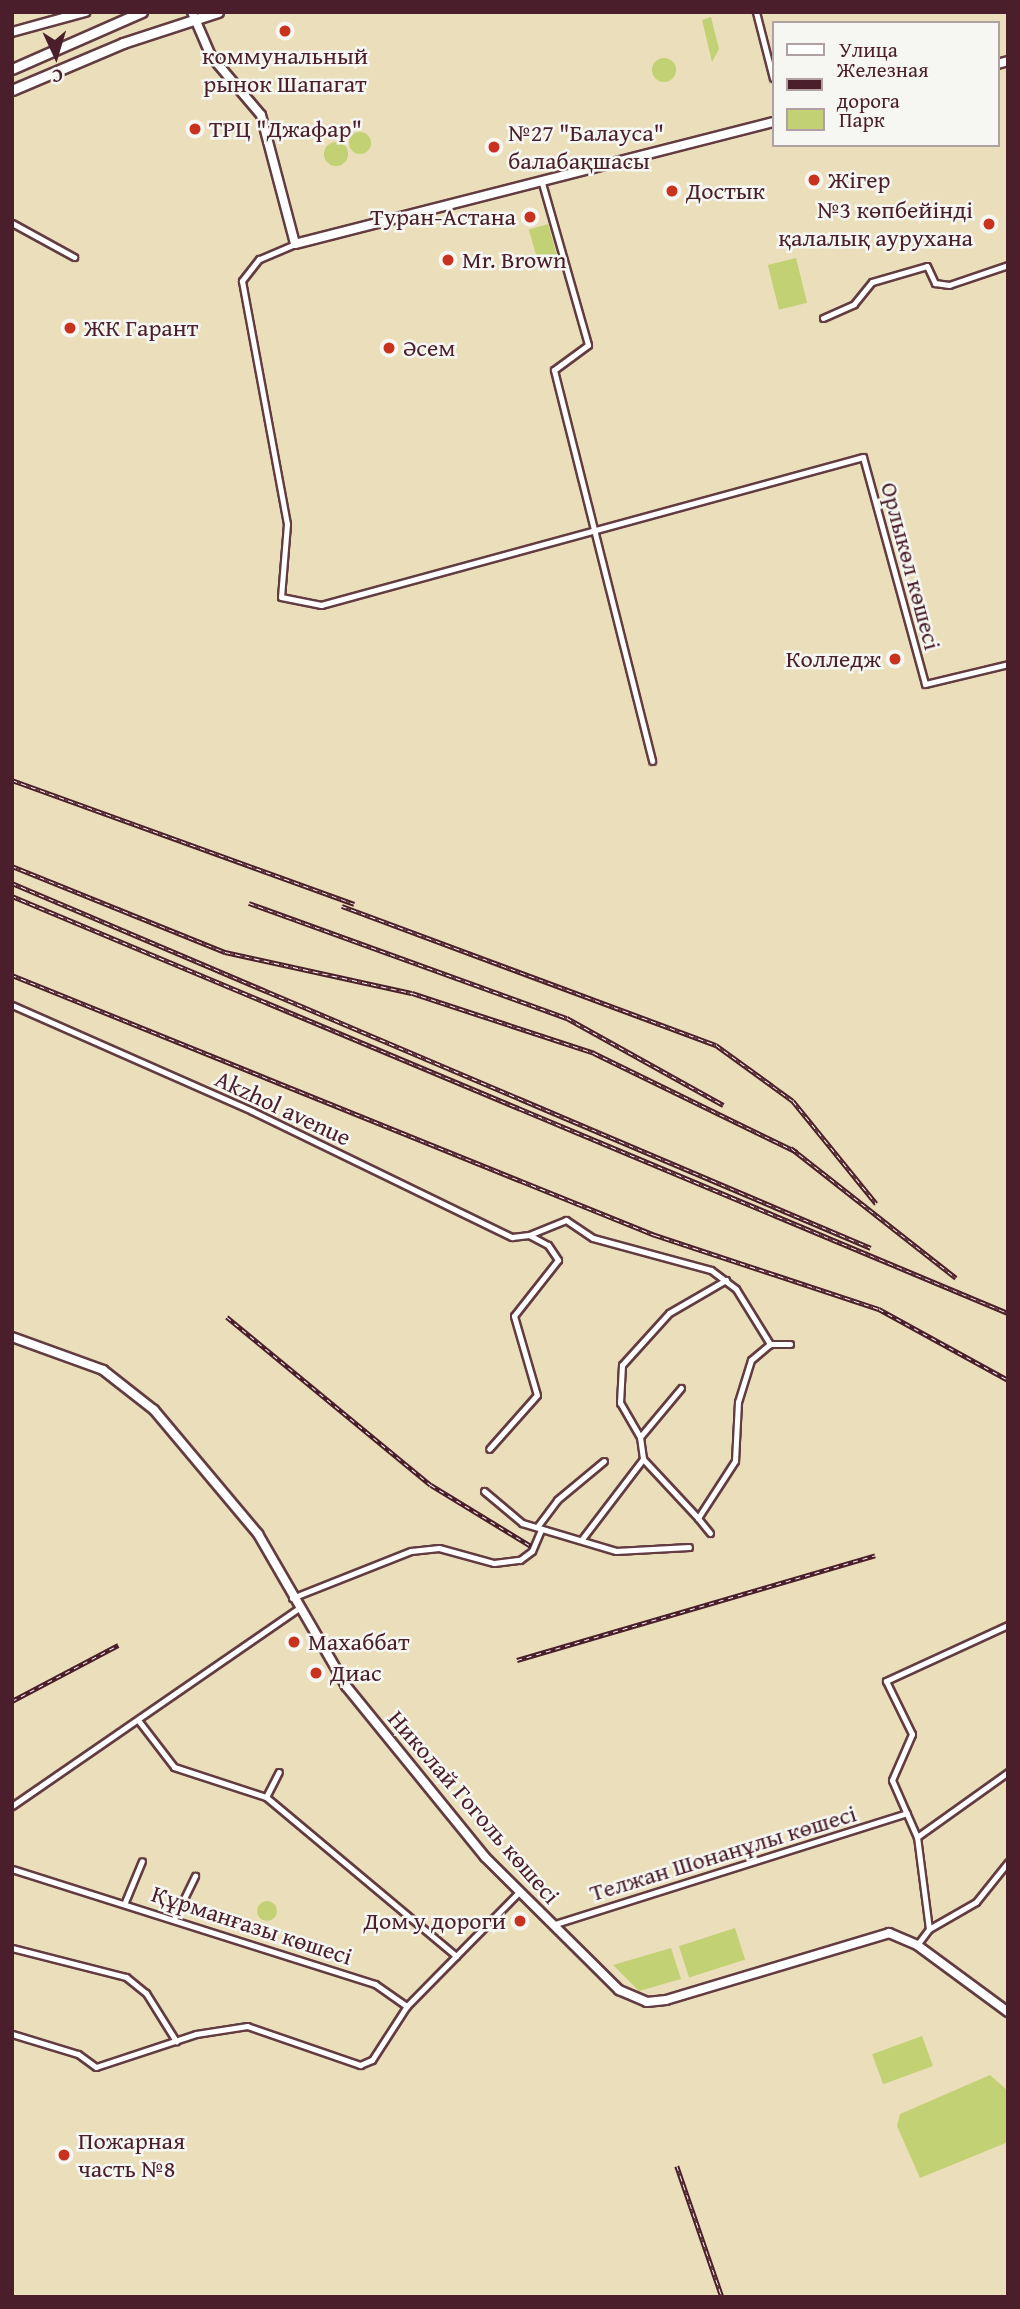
<!DOCTYPE html>
<meta charset="utf-8">
<style>
body{margin:0}
#map{position:relative;width:1020px;height:2309px;overflow:hidden;background:#ebdebb;font-family:"Gentium Book Plus",serif}
div>[style]{position:absolute}
[style*='--x']{left:calc(var(--x)*1px);top:calc(var(--y)*1px);width:calc(var(--w)*1px);rotate:calc(var(--a)*1deg)}
.green>*{inset:0;background:#c2d173;transform-origin:0 0}
.round{border-radius:50%}
.roads{filter:drop-shadow(2px 0 #623c41) drop-shadow(-2px 0 #623c41) drop-shadow(0 2px #623c41) drop-shadow(0 -2px #623c41)}
.street>*{height:5px;margin:-2.5px;padding:0 2.5px;transform-origin:2.5px;border-radius:2.5px;background:#fff}
.secondary>*{height:8px;margin:-4px;padding:0 4px;transform-origin:4px;border-radius:4px;background:#fff}
.primary>*{height:9px;margin:-4.5px;padding:0 4.5px;transform-origin:4.5px;border-radius:4.5px;background:#fff}
.rail>*{height:4.5px;margin-top:-2.25px;transform-origin:0;background:repeating-linear-gradient(90deg,#f6f6f2 0 5px,#4a1f2b 0 10px);box-sizing:border-box;border-block:2px solid #4a1f2b}
.dots>*{width:19px;height:19px;translate:-50% -50%;box-sizing:border-box;border:4px solid #f6f6f2;border-radius:50%}
span{translate:-50% -50%;white-space:nowrap;text-align:center;line-height:1.15;-webkit-text-stroke:5px #f6f6f2;paint-order:stroke}
.poi-label{font-size:24px;color:#4a1f2b}
.left{translate:0 -50%;text-align:left}
.right{translate:-100% -50%;text-align:right}
.street-label{font-size:24px;color:#4a1f2b}
.frame{position:absolute;inset:0;border:14px solid #4a1f2b;pointer-events:none}
.legend{position:absolute;left:772px;top:21px;width:228px;height:126px;box-sizing:border-box;background:#f6f6f2;border:2px solid #b1a0a2;margin:0;padding:9px 12px;list-style:none;font-size:21px;color:#4a1f2b}
.legend li{display:flex;align-items:center;gap:14px;height:35px}
.legend b{width:35px;border:2px solid #b1a0a2}
.north{position:absolute;left:21px;top:21px;width:70px;height:70px;-webkit-text-stroke:5px #f6f6f2;paint-order:stroke;rotate:176deg;font-size:19px;font-weight:700;line-height:28px;text-align:center;color:#4a1f2b}
.north::after{content:'';display:block;margin:auto;width:24px;height:32px;background:#4a1f2b;clip-path:polygon(50% 0,100% 100%,50% 72%,0 100%)}
</style>
<div id="map">
<div class="green">
<div style="clip-path:polygon(711px 17px,719px 49px,712px 62px,702px 20px)"></div>
<div class="round" style="left:652px;top:58px;width:24px;height:24px"></div>
<div class="round" style="left:349px;top:132px;width:22px;height:22px"></div>
<div class="round" style="left:324px;top:142px;width:24px;height:24px"></div>
<div style="left:548px;top:224px;width:41px;height:20px;rotate:74deg"></div>
<div style="left:796px;top:258px;width:46px;height:29px;rotate:76deg"></div>
<div class="round" style="left:257px;top:1901px;width:20px;height:20px"></div>
<div style="left:735px;top:1928px;width:33px;height:59px;rotate:72deg"></div>
<div style="clip-path:polygon(671px 1948px,681px 1979px,639px 1991px,613px 1965px)"></div>
<div style="left:922px;top:2036px;width:32px;height:53px;rotate:70deg"></div>
<div style="clip-path:polygon(990px 2075px,1008px 2091px,1008px 2142px,920px 2178px,897px 2126px,900px 2114px)"></div>
</div>
<div class="roads">
<div class="street">
<div style="--x:756;--y:12;--w:68;--a:75.6"></div>
<div style="--x:542;--y:183;--w:168;--a:74.1"></div>
<div style="--x:588;--y:345;--w:42;--a:143.7"></div>
<div style="--x:554;--y:370;--w:403;--a:75.9"></div>
<div style="--x:12;--y:223;--w:71;--a:28.7"></div>
<div style="--x:295;--y:244;--w:39;--a:157"></div>
<div style="--x:259;--y:259;--w:28;--a:128"></div>
<div style="--x:242;--y:281;--w:247;--a:79.5"></div>
<div style="--x:287;--y:524;--w:73;--a:94.7"></div>
<div style="--x:281;--y:597;--w:41;--a:11.3"></div>
<div style="--x:321;--y:605;--w:562;--a:-15.27"></div>
<div style="--x:863;--y:457;--w:235;--a:74.7"></div>
<div style="--x:925;--y:684;--w:85;--a:-13.5"></div>
<div style="--x:823;--y:318;--w:34;--a:-24"></div>
<div style="--x:854;--y:304;--w:28;--a:-51"></div>
<div style="--x:872;--y:282;--w:57;--a:-16.2"></div>
<div style="--x:927;--y:266;--w:19;--a:65"></div>
<div style="--x:935;--y:283;--w:14;--a:8"></div>
<div style="--x:949;--y:285;--w:62;--a:-18.7"></div>
<div style="--x:12;--y:1005;--w:262;--a:23.8"></div>
<div style="--x:252;--y:1111;--w:289;--a:25.9"></div>
<div style="--x:512;--y:1237;--w:17;--a:-7"></div>
<div style="--x:529;--y:1235;--w:21;--a:28"></div>
<div style="--x:548;--y:1245;--w:18;--a:56"></div>
<div style="--x:558;--y:1260;--w:71;--a:128.2"></div>
<div style="--x:514;--y:1316;--w:82;--a:73.8"></div>
<div style="--x:537;--y:1395;--w:72;--a:131.6"></div>
<div style="--x:529;--y:1235;--w:40;--a:-22"></div>
<div style="--x:566;--y:1220;--w:32;--a:34"></div>
<div style="--x:593;--y:1238;--w:122;--a:15.2"></div>
<div style="--x:711;--y:1270;--w:31;--a:37"></div>
<div style="--x:736;--y:1289;--w:65;--a:58.3"></div>
<div style="--x:681;--y:1388;--w:64;--a:129.9"></div>
<div style="--x:640;--y:1437;--w:22;--a:82"></div>
<div style="--x:643;--y:1459;--w:81;--a:47"></div>
<div style="--x:640;--y:1437;--w:39;--a:-120"></div>
<div style="--x:620;--y:1403;--w:38;--a:-87"></div>
<div style="--x:622;--y:1365;--w:70;--a:-47.9"></div>
<div style="--x:669;--y:1313;--w:66;--a:-30.1"></div>
<div style="--x:484;--y:1491;--w:50;--a:40.1"></div>
<div style="--x:522;--y:1523;--w:98;--a:16.6"></div>
<div style="--x:616;--y:1551;--w:73;--a:-3.1"></div>
<div style="--x:537;--y:1527;--w:34;--a:-53"></div>
<div style="--x:557;--y:1500;--w:61;--a:-39.7"></div>
<div style="--x:710;--y:1533;--w:19;--a:-129"></div>
<div style="--x:698;--y:1518;--w:68;--a:-57"></div>
<div style="--x:735;--y:1461;--w:59;--a:-87.1"></div>
<div style="--x:738;--y:1402;--w:44;--a:-72.8"></div>
<div style="--x:751;--y:1360;--w:25;--a:-40"></div>
<div style="--x:770;--y:1344;--w:20;--a:0"></div>
<div style="--x:582;--y:1539;--w:101;--a:-52.7"></div>
<div style="--x:292;--y:1598;--w:128;--a:-21.6"></div>
<div style="--x:411;--y:1551;--w:28;--a:-6"></div>
<div style="--x:439;--y:1548;--w:57;--a:15.3"></div>
<div style="--x:494;--y:1563;--w:26;--a:-7"></div>
<div style="--x:520;--y:1560;--w:15;--a:-37"></div>
<div style="--x:532;--y:1551;--w:23;--a:-67"></div>
<div style="--x:138;--y:1720;--w:59;--a:52.5"></div>
<div style="--x:174;--y:1767;--w:97;--a:18.1"></div>
<div style="--x:266;--y:1797;--w:248;--a:39.9"></div>
<div style="--x:266;--y:1797;--w:28;--a:-63"></div>
<div style="--x:12;--y:1806;--w:347;--a:-34.6"></div>
<div style="--x:917;--y:1837;--w:112;--a:-35.5"></div>
<div style="--x:12;--y:1869;--w:381;--a:17.6"></div>
<div style="--x:375;--y:1984;--w:39;--a:35"></div>
<div style="--x:125;--y:1902;--w:44;--a:-67.5"></div>
<div style="--x:175;--y:1917;--w:46;--a:-64"></div>
<div style="--x:552;--y:1925;--w:372;--a:-17.5"></div>
<div style="--x:929;--y:1929;--w:93;--a:-97.4"></div>
<div style="--x:917;--y:1837;--w:62;--a:-113.7"></div>
<div style="--x:892;--y:1780;--w:50;--a:-66.5"></div>
<div style="--x:912;--y:1734;--w:59;--a:-116.1"></div>
<div style="--x:886;--y:1681;--w:134;--a:-24.7"></div>
<div style="--x:917;--y:1945;--w:20;--a:-53"></div>
<div style="--x:929;--y:1929;--w:54;--a:-29.9"></div>
<div style="--x:976;--y:1902;--w:51;--a:-51.3"></div>
<div style="--x:12;--y:1948;--w:118;--a:14.3"></div>
<div style="--x:126;--y:1977;--w:26;--a:39"></div>
<div style="--x:146;--y:1993;--w:57;--a:58"></div>
<div style="--x:12;--y:2034;--w:69;--a:16.9"></div>
<div style="--x:78;--y:2054;--w:22;--a:36"></div>
<div style="--x:96;--y:2067;--w:105;--a:-18.3"></div>
<div style="--x:196;--y:2034;--w:52;--a:-8.9"></div>
<div style="--x:247;--y:2026;--w:120;--a:19"></div>
<div style="--x:360;--y:2065;--w:13;--a:-23"></div>
<div style="--x:372;--y:2060;--w:64;--a:-57.1"></div>
<div style="--x:407;--y:2006;--w:158;--a:-45.5"></div>
</div>
<div class="secondary">
<div style="--x:192;--y:12;--w:48;--a:66.6"></div>
<div style="--x:211;--y:56;--w:77;--a:49.7"></div>
<div style="--x:261;--y:115;--w:133;--a:75.2"></div>
<div style="--x:295;--y:244;--w:493;--a:-14.3"></div>
<div style="--x:12;--y:32;--w:76;--a:-15.3"></div>
<div style="--x:997;--y:64;--w:11;--a:-15"></div>
<div style="--x:12;--y:1337;--w:97;--a:19.9"></div>
<div style="--x:103;--y:1370;--w:65;--a:38.1"></div>
<div style="--x:154;--y:1410;--w:162;--a:50"></div>
<div style="--x:258;--y:1534;--w:176;--a:59.9"></div>
<div style="--x:346;--y:1686;--w:220;--a:50.9"></div>
<div style="--x:485;--y:1857;--w:189;--a:44.8"></div>
<div style="--x:619;--y:1990;--w:30;--a:23"></div>
<div style="--x:647;--y:2002;--w:19;--a:-6"></div>
<div style="--x:666;--y:2000;--w:233;--a:-16.7"></div>
<div style="--x:889;--y:1933;--w:30;--a:23"></div>
<div style="--x:917;--y:1945;--w:113;--a:36.4"></div>
</div>
<div class="primary">
<div style="--x:12;--y:69;--w:142;--a:-23.7"></div>
<div style="--x:12;--y:90;--w:121;--a:-22.9"></div>
<div style="--x:123;--y:43;--w:100;--a:-18.1"></div>
</div>
</div>
<div class="rail">
<div style="--x:12;--y:780;--w:364;--a:19.9"></div>
<div style="--x:12;--y:866;--w:230;--a:22"></div>
<div style="--x:225;--y:952;--w:191;--a:12.4"></div>
<div style="--x:412;--y:993;--w:192;--a:18.2"></div>
<div style="--x:594;--y:1053;--w:226;--a:26"></div>
<div style="--x:12;--y:883;--w:933;--a:23.02"></div>
<div style="--x:12;--y:896;--w:1080;--a:22.72"></div>
<div style="--x:249;--y:903;--w:338;--a:19.9"></div>
<div style="--x:567;--y:1018;--w:179;--a:29.1"></div>
<div style="--x:342;--y:906;--w:399;--a:20.4"></div>
<div style="--x:716;--y:1045;--w:95;--a:36"></div>
<div style="--x:793;--y:1101;--w:132;--a:50.9"></div>
<div style="--x:12;--y:975;--w:694;--a:22.02"></div>
<div style="--x:655;--y:1235;--w:236;--a:18.3"></div>
<div style="--x:879;--y:1309;--w:147;--a:28.8"></div>
<div style="--x:791;--y:1148;--w:210;--a:38.2"></div>
<div style="--x:227;--y:1317;--w:264;--a:39.5"></div>
<div style="--x:431;--y:1485;--w:117;--a:31.4"></div>
<div style="--x:517;--y:1660;--w:373;--a:-16.3"></div>
<div style="--x:12;--y:1701;--w:120;--a:-27.8"></div>
<div style="--x:677;--y:2166;--w:139;--a:71"></div>
</div>
<div class="dots">
<div style="left:285px;top:31px;background:#c8321e"></div>
<div style="left:195px;top:129px;background:#c8321e"></div>
<div style="left:494px;top:147px;background:#c8321e"></div>
<div style="left:814px;top:180px;background:#c8321e"></div>
<div style="left:672px;top:191px;background:#c8321e"></div>
<div style="left:530px;top:217px;background:#c8321e"></div>
<div style="left:989px;top:224px;background:#c8321e"></div>
<div style="left:448px;top:260px;background:#c8321e"></div>
<div style="left:70px;top:328px;background:#c8321e"></div>
<div style="left:389px;top:348px;background:#c8321e"></div>
<div style="left:895px;top:659px;background:#c8321e"></div>
<div style="left:294px;top:1642px;background:#c8321e"></div>
<div style="left:316px;top:1673px;background:#c8321e"></div>
<div style="left:520px;top:1921px;background:#c8321e"></div>
<div style="left:64px;top:2155px;background:#c8321e"></div>
</div>
<div class="poi-label">
<span style="left:285px;top:70px">коммунальный<br>рынок Шапагат</span>
<span class="left" style="left:209px;top:129px">ТРЦ "Джафар"</span>
<span class="left" style="left:508px;top:147px">№27 "Балауса"<br>балабақшасы</span>
<span class="left" style="left:828px;top:180px">Жiгер</span>
<span class="left" style="left:686px;top:191px">Достык</span>
<span class="right" style="left:973px;top:224px">№3 көпбейінді<br>қалалық аурухана</span>
<span class="right" style="left:516px;top:217px">Туран-Астана</span>
<span class="left" style="left:462px;top:260px">Mr. Brown</span>
<span class="left" style="left:84px;top:328px">ЖК Гарант</span>
<span class="left" style="left:403px;top:348px">Әсем</span>
<span class="right" style="left:881px;top:659px">Колледж</span>
<span class="left" style="left:308px;top:1642px">Махаббат</span>
<span class="left" style="left:330px;top:1673px">Диас</span>
<span class="right" style="left:506px;top:1921px">Дом у дороги</span>
<span class="left" style="left:78px;top:2155px">Пожарная<br>часть №8</span>
</div>
<div class="street-label">
<span style="left:911px;top:566px;rotate:75deg">Орлыкөл көшесі</span>
<span style="left:283px;top:1108px;rotate:25deg">Akzhol avenue</span>
<span style="left:474px;top:1807px;rotate:49deg">Николай Гоголь көшесі</span>
<span style="left:723px;top:1853px;rotate:-17deg">Телжан Шонанұлы көшесі</span>
<span style="left:252px;top:1925px;rotate:18deg">Құрманғазы көшесі</span>
</div>
<div class="frame"></div>
<ul class="legend">
<li><b style="height:9px;background:#fff"></b>Улица</li>
<li><b style="height:9px;background:#4a1f2b"></b>Железная дорога</li>
<li><b style="height:19px;background:#c2d173"></b>Парк</li>
</ul>
<div class="north">С</div>
</div>
